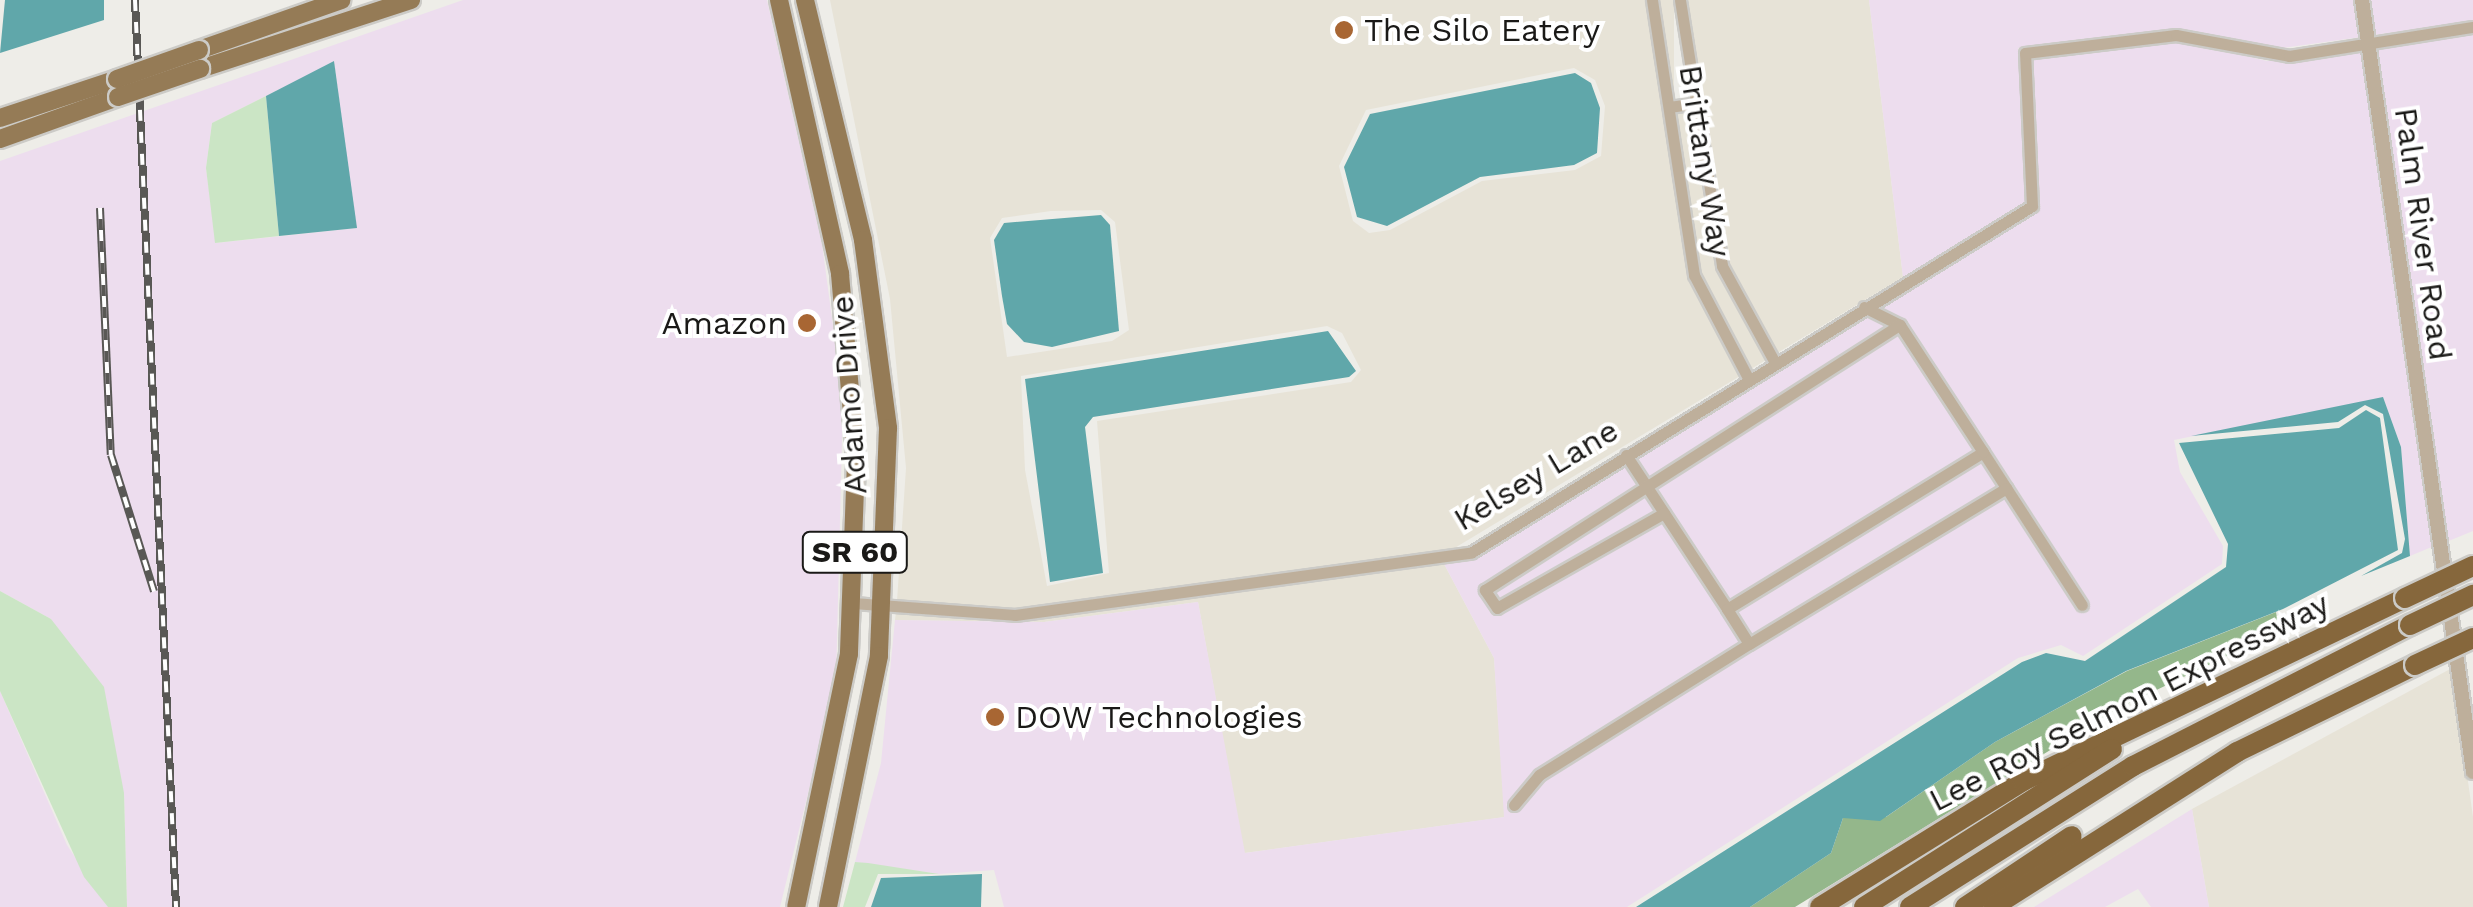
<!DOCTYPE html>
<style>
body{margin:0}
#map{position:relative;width:2473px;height:907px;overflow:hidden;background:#eeede8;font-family:"Work Sans",sans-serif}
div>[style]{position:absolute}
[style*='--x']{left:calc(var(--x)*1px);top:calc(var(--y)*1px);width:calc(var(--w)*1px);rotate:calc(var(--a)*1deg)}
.built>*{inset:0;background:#e7e3d7;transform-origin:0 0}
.industrial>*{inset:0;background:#edddee;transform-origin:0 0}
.green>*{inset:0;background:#cbe5c5}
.forest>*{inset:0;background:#94b78b}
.water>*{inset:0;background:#60a7aa}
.roads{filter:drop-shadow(2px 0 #cccbc7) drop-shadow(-2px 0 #cccbc7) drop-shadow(0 2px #cccbc7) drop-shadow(0 -2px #cccbc7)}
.minor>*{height:11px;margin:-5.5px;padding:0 5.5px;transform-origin:5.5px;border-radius:5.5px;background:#beaf9b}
.tertiary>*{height:14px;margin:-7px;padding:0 7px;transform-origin:7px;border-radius:7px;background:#beaf9b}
.primary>*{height:18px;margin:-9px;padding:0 9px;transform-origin:9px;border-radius:9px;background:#957b56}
.motorway>*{height:20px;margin:-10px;padding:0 10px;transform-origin:10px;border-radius:10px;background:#86673c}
.rail>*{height:8px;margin-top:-4px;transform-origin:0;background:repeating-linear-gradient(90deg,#fff 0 11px,#595855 0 22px);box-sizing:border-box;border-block:2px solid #595855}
.bridges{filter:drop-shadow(2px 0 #cccbc7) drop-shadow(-2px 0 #cccbc7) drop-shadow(0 2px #cccbc7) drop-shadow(0 -2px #cccbc7)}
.primary-bridge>*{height:18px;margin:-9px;padding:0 9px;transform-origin:9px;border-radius:9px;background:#957b56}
.motorway-bridge>*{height:20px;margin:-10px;padding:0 10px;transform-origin:10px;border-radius:10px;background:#86673c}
.dots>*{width:28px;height:28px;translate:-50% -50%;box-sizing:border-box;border:5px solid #fff;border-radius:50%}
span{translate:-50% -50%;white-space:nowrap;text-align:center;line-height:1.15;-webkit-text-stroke:8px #fff;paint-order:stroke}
.shield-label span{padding:2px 8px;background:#fff;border:2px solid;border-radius:8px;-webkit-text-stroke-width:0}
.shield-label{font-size:30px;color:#1a1917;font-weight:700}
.poi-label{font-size:32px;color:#1a1917}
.left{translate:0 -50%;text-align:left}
.right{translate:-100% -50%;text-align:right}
.street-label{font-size:32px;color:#1a1917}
</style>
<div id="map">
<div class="built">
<div style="clip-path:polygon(evenodd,830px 0,1646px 0,1688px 276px,1740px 376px,1453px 549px,1015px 609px,897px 601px,906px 468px,890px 299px,830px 0,1574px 68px,1595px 80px,1605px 106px,1601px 156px,1575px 170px,1482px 181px,1390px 230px,1369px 233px,1353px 221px,1339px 166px,1366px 110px,1574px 68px,830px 0,1051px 211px,1101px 210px,1115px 222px,1129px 330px,1112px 341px,1007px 357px,990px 238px,1002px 218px,1051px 211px,830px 0,1327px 326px,1342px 333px,1361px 370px,1351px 382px,1097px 421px,1109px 573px,1047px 586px,1025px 470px,1021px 376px,1327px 326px)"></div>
<div style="left:1659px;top:0;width:15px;height:101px"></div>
<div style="clip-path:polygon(1687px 0,1869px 0,1903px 277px,1777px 353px,1728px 264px)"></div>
<div style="clip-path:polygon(1692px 109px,1716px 267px,1766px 360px,1751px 369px,1700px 273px,1676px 111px)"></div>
<div style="clip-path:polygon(1443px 562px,1494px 658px,1505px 817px,1244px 853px,1198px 602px,1044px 622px,895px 620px,896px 612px,1016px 621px)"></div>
<div style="clip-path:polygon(2452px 668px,2473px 817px,2473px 907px,2209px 907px,2192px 809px)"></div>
</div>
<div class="industrial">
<div style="clip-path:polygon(evenodd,463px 0,767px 0,822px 244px,843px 400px,836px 680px,780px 907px,127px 907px,124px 793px,51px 619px,0 591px,0 161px,463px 0,334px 62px,356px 228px,216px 243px,206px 168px,212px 123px,334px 62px)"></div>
<div style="clip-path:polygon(1869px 0,2356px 0,2361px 37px,2268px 50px,2177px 29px,2018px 48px,2026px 202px,1903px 277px)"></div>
<div style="clip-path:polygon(2368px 0,2473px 0,2473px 22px,2373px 35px)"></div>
<div style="clip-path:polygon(2473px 33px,2473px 531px,2446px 542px,2375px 46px)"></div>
<div style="clip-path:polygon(2176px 40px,2267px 61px,2362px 49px,2434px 546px,2410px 556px,2401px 447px,2383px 398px,2174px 440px,2180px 472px,2223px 546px,2222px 564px,2083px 656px,2061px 645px,2018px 658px,1627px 907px,1004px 907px,994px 870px,939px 874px,855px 862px,881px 763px,895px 620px,1044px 622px,1198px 602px,1245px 853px,1504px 817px,1494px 658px,1443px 562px,1475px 557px,1624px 463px,1639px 485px,1479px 593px,1501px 613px,1662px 521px,1741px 643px,1536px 771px,1506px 805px,1515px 812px,1544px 779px,2005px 497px,2080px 612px,2090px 608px,1909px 326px,1876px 307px,2038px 207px,2031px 58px)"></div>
<div style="clip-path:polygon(1864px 314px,1889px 326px,1649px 478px,1635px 456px)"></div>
<div style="left:1898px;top:333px;width:141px;height:287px;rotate:57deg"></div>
<div style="left:1981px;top:460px;width:32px;height:289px;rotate:58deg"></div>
<div style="clip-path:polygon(1645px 495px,1656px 511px,1500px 601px,1493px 591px)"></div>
<div style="clip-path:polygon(0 691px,67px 845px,108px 907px,0 907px)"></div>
<div style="clip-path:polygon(2192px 809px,2209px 907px,2151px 907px,2138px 889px,2105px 907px,2034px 907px)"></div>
</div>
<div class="green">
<div style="clip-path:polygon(266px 96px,279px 236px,215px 243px,206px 168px,212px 123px)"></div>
<div style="clip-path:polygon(0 591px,51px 619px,104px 687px,124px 793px,127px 907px,108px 907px,84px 877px,0 691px)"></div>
<div style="clip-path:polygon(855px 862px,868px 863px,939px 874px,878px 874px,865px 907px,843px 907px)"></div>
</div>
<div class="forest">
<div style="clip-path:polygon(2276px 612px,2279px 631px,2117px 709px,1795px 907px,1750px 907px,1831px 853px,1843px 818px,1886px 817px,1995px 742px,2127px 671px)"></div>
</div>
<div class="water">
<div style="clip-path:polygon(5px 0,104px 0,104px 20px,0 53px)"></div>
<div style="clip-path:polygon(334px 61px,357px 228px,279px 236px,266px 96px)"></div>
<div style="clip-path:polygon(1575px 73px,1591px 83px,1600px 108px,1597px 153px,1574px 165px,1480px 177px,1387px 226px,1357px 217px,1344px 167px,1370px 114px)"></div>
<div style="clip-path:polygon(1101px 215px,1110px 225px,1119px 331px,1052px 347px,1024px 342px,1007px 324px,1002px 296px,994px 240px,1004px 223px)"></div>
<div style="clip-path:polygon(1328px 331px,1356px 371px,1349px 377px,1093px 417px,1085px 427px,1103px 573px,1050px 582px,1025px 379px)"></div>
<div style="clip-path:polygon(2383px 397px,2401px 447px,2410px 556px,2361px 576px,2402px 553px,2405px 539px,2383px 414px,2365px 405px,2338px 422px,2191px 436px)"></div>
<div style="clip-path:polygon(2366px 410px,2380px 418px,2398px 550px,2283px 609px,2126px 671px,1995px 742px,1880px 821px,1843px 818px,1831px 853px,1750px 907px,1636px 907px,2022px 662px,2046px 653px,2085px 661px,2226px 567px,2228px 544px,2179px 443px,2339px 428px)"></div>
<div style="clip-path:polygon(982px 874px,981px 907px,871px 907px,881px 878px)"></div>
</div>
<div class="roads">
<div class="minor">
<div style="--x:1652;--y:0;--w:278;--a:81.3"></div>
<div style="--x:1694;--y:275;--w:116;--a:62.3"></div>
<div style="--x:1680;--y:0;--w:269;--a:81"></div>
<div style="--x:1722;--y:266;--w:108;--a:61.3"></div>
<div style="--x:1669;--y:107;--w:28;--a:-8"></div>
<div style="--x:1983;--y:452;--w:182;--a:57.1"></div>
<div style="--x:1626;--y:455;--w:184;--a:56.7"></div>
<div style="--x:1727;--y:609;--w:300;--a:-31.5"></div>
<div style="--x:1983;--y:452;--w:152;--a:-123.2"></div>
<div style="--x:1900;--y:325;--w:40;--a:-153.4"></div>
<div style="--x:1664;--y:513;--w:192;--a:150.4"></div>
<div style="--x:1497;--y:608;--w:22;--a:-124"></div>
<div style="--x:1485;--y:590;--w:492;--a:-32.6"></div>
<div style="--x:853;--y:603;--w:162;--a:4.2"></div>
<div style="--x:1015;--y:615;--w:461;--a:-7.8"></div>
<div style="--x:1472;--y:552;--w:658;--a:-31.71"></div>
<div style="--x:2032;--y:206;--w:153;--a:-92.6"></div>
<div style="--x:2025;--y:53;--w:152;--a:-6.8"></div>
<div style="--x:2176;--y:35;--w:115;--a:10.5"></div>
<div style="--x:2289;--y:56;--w:186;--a:-9"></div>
<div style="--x:1727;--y:609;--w:41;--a:57.8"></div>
<div style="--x:1749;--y:644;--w:301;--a:-31.2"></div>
<div style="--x:1514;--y:805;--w:39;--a:-50"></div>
<div style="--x:1539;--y:775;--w:248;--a:-32"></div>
</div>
<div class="tertiary">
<div style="--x:2362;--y:0;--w:780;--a:81.82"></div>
</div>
<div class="primary">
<div style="--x:779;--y:0;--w:281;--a:77.4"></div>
<div style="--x:840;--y:274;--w:188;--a:85.1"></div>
<div style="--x:856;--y:461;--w:193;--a:92.1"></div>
<div style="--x:849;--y:654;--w:258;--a:101.8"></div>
<div style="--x:805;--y:0;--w:247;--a:76.4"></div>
<div style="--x:863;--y:240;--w:190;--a:82.4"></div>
<div style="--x:888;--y:428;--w:228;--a:92.3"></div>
<div style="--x:879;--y:656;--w:256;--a:101.5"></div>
<div style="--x:199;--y:50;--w:151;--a:-19.3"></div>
<div style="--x:200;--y:69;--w:222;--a:-18.1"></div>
<div style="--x:0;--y:118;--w:123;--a:-18.4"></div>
<div style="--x:0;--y:139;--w:125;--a:-19.6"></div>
</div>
<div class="motorway">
<div style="--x:1820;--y:907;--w:239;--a:-31.8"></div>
<div style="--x:2023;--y:781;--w:424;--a:-25.6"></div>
<div style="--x:1864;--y:907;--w:294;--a:-32.5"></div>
<div style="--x:1910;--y:907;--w:264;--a:-32.3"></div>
<div style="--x:2133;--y:766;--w:311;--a:-27"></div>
<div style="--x:1965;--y:907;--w:128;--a:-33.6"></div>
<div style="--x:1993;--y:907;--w:289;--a:-32.4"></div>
<div style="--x:2237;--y:752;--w:198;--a:-26"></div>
</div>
</div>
<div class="rail">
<div style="--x:135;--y:0;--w:908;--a:87.41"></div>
<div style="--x:100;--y:208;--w:247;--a:87.5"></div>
<div style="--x:111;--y:455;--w:143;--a:72.5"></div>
</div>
<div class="bridges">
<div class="primary-bridge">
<div style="--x:117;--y:79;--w:87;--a:-19.5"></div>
<div style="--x:118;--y:97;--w:87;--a:-18.9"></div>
</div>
<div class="motorway-bridge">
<div style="--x:2405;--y:598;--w:75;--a:-25.2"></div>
<div style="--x:2410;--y:625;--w:70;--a:-25.5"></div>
<div style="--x:2415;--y:665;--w:64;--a:-25"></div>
</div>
</div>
<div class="dots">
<div style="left:1344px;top:30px;background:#a86633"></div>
<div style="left:807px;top:323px;background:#a86633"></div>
<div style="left:995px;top:717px;background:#a86633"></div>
</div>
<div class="shield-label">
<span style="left:855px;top:552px">SR 60</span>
</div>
<div class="poi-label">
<span class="left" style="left:1364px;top:30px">The Silo Eatery</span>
<span class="right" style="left:787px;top:323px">Amazon</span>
<span class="left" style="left:1015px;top:717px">DOW Technologies</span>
</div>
<div class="street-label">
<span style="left:1705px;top:161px;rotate:81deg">Brittany Way</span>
<span style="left:2423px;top:234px;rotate:82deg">Palm River Road</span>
<span style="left:849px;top:395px;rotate:-94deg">Adamo Drive</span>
<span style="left:1536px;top:475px;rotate:-31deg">Kelsey Lane</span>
<span style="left:2129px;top:702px;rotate:-27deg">Lee Roy Selmon Expressway</span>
</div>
</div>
